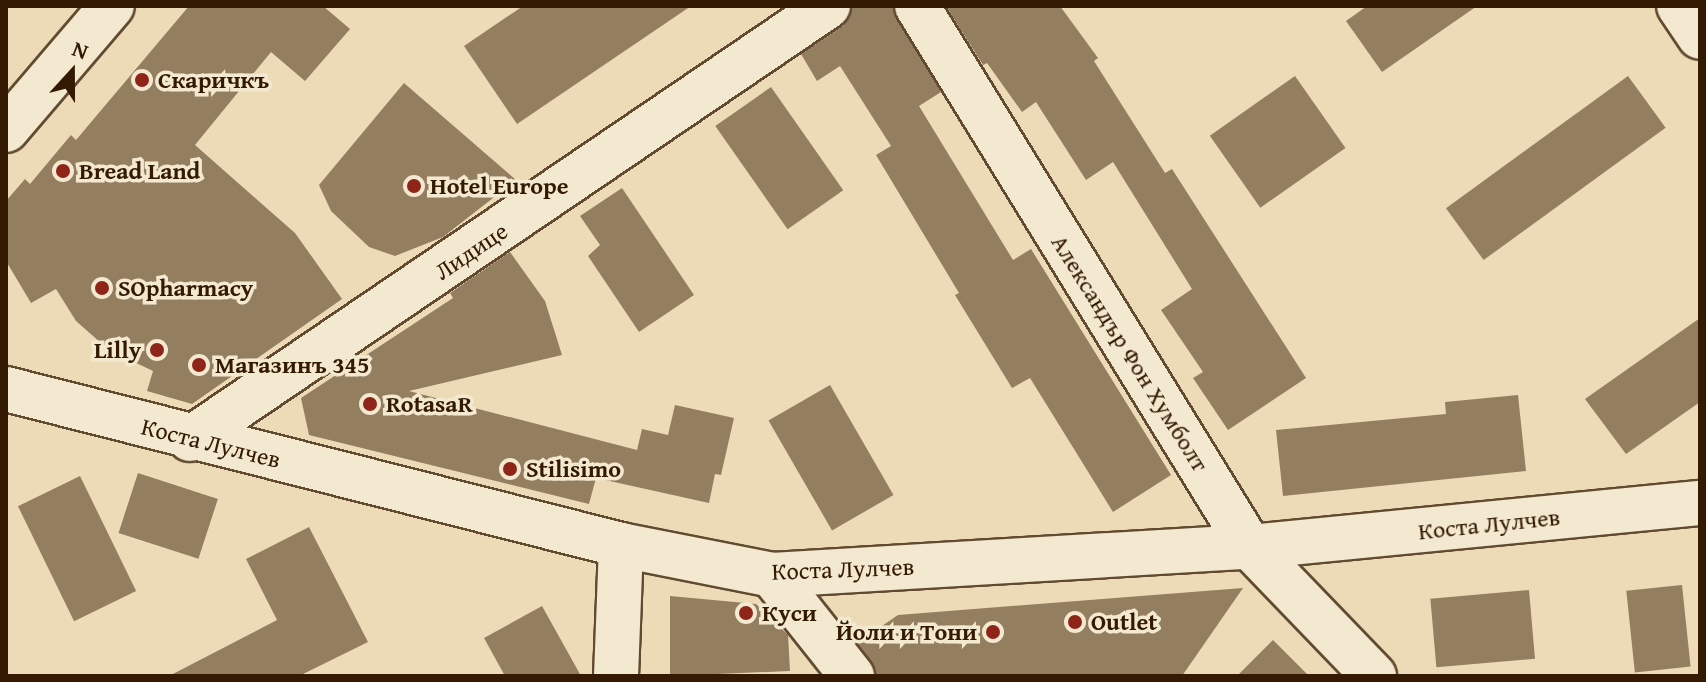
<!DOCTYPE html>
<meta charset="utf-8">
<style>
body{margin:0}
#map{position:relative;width:1706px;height:682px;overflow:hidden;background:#ecdbb6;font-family:"Gentium Book Plus",serif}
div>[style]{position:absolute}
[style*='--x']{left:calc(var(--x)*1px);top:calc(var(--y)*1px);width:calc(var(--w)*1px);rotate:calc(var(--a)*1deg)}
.building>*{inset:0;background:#947e60;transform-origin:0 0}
.roads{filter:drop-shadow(2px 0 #624a30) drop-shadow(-2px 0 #624a30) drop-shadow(0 2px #624a30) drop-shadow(0 -2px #624a30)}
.minor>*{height:44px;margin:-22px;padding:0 22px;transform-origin:22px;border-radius:22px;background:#f3e8d0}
.dots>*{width:22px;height:22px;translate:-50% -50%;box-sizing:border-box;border:4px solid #f3e8d0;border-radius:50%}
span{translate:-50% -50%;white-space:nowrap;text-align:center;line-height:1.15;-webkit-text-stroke:7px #f3e8d0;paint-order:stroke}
.poi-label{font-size:24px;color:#341a03;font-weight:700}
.left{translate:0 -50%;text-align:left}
.right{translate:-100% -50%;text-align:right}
.street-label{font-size:24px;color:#341a03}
.frame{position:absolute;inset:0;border:8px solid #341a03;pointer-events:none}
.north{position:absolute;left:32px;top:32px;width:80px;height:80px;-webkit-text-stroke:6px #f3e8d0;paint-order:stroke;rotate:21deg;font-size:22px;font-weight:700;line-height:32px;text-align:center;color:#341a03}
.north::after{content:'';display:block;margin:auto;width:28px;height:36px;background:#341a03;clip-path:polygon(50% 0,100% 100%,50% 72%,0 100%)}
</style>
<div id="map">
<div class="building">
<div style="clip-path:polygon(189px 6px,323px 6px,350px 29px,305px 81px,271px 52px,195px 145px,295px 233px,342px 299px,192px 404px,147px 391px,153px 371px,109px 350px,76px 321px,56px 289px,31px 303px,6px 261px,6px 201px,25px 179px,30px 184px,71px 135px,76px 140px)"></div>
<div style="clip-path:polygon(523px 6px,691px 6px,517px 124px,464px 46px)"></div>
<div style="clip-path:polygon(853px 6px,892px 6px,941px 92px,919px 106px,1013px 260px,1031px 249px,1171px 475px,1113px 512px,1030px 378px,1012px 388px,955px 295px,959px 293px,876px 155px,891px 146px,840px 66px,817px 81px,801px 54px,843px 26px)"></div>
<div style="clip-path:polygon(946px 6px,1060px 6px,1098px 58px,1094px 61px,1165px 173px,1172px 169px,1306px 378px,1228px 430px,1193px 378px,1203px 372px,1161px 310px,1192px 289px,1113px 162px,1086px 180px,1036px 102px,1022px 112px,987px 63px,983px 65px)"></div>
<div style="clip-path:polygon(1367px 6px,1477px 6px,1382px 72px,1346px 21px)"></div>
<div style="left:1295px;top:76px;width:88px;height:104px;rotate:55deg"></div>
<div style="left:1628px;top:76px;width:64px;height:225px;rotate:54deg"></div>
<div style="clip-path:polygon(404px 83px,516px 180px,443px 237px,395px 256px,369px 247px,331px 211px,319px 185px)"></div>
<div style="left:771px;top:87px;width:126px;height:68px;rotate:55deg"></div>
<div style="clip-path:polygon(622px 188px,694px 295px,639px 332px,588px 256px,600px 245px,580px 216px)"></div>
<div style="clip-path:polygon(510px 252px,545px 301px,562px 355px,409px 391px,637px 450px,642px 429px,668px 435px,675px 405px,734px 418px,721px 475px,715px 474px,709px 503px,596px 478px,589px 504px,309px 435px,301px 398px,453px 298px,450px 293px)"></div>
<div style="clip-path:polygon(1700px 318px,1700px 402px,1626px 454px,1585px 399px)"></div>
<div style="left:830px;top:385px;width:127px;height:71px;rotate:60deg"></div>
<div style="clip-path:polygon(1518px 395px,1526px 471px,1283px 496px,1276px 430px,1446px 414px,1445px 402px)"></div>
<div style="left:138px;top:473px;width:84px;height:63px;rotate:18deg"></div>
<div style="left:80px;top:476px;width:128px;height:69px;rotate:64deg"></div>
<div style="clip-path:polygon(309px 527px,368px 642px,299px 676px,169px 676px,277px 620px,246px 559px)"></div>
<div style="left:1682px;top:585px;width:82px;height:56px;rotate:84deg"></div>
<div style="clip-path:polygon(1243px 588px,1182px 676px,876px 676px,857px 643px,898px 615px)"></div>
<div style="left:1529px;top:590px;width:69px;height:99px;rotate:85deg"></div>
<div style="clip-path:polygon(670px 596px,756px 604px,788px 635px,790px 671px,670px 676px)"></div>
<div style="clip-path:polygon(542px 606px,581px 676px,505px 676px,484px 638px)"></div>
<div style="clip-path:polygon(1273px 640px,1309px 676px,1237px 676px)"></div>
</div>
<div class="roads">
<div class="minor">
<div style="--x:917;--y:6;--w:635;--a:58.39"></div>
<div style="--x:1250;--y:547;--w:179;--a:46.1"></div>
<div style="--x:1679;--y:6;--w:37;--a:56"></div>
<div style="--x:6;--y:130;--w:163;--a:-49.5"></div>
<div style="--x:6;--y:389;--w:634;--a:14.23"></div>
<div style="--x:621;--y:545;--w:154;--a:11.2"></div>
<div style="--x:772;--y:575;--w:479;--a:-3.4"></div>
<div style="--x:1250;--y:547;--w:452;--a:-5.6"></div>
<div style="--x:190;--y:439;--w:771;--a:-34.16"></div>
<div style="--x:772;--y:575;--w:129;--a:51.6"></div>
<div style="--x:616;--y:676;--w:131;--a:-87.8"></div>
</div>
</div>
<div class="dots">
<div style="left:142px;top:80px;background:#8f2418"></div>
<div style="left:63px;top:171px;background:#8f2418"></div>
<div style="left:414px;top:186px;background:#8f2418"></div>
<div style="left:102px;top:288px;background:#8f2418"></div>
<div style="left:157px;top:350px;background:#8f2418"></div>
<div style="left:199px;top:365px;background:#8f2418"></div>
<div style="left:370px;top:404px;background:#8f2418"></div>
<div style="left:510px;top:469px;background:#8f2418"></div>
<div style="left:746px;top:613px;background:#8f2418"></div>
<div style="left:1075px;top:622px;background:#8f2418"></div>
<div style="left:993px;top:632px;background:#8f2418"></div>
</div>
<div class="poi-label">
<span class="left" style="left:158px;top:80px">Скаричкъ</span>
<span class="left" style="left:79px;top:171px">Bread Land</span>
<span class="left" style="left:430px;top:186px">Hotel Europe</span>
<span class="left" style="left:118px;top:288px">SOpharmacy</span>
<span class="right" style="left:141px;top:350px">Lilly</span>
<span class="left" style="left:215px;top:365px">Магазинъ 345</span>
<span class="left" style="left:386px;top:404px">RotasaR</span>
<span class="left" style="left:526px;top:469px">Stilisimo</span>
<span class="left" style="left:762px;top:613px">Куси</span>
<span class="left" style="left:1091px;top:622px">Outlet</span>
<span class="right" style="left:977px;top:632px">Йоли и Тони</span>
</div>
<div class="street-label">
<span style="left:471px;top:251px;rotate:-34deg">Лидице</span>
<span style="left:1130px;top:353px;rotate:58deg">Александър Фон Хумболт</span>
<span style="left:211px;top:443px;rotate:14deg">Коста Лулчев</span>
<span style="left:1489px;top:524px;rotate:-6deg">Коста Лулчев</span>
<span style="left:843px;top:569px;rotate:-2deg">Коста Лулчев</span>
</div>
<div class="frame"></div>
<div class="north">N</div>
</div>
